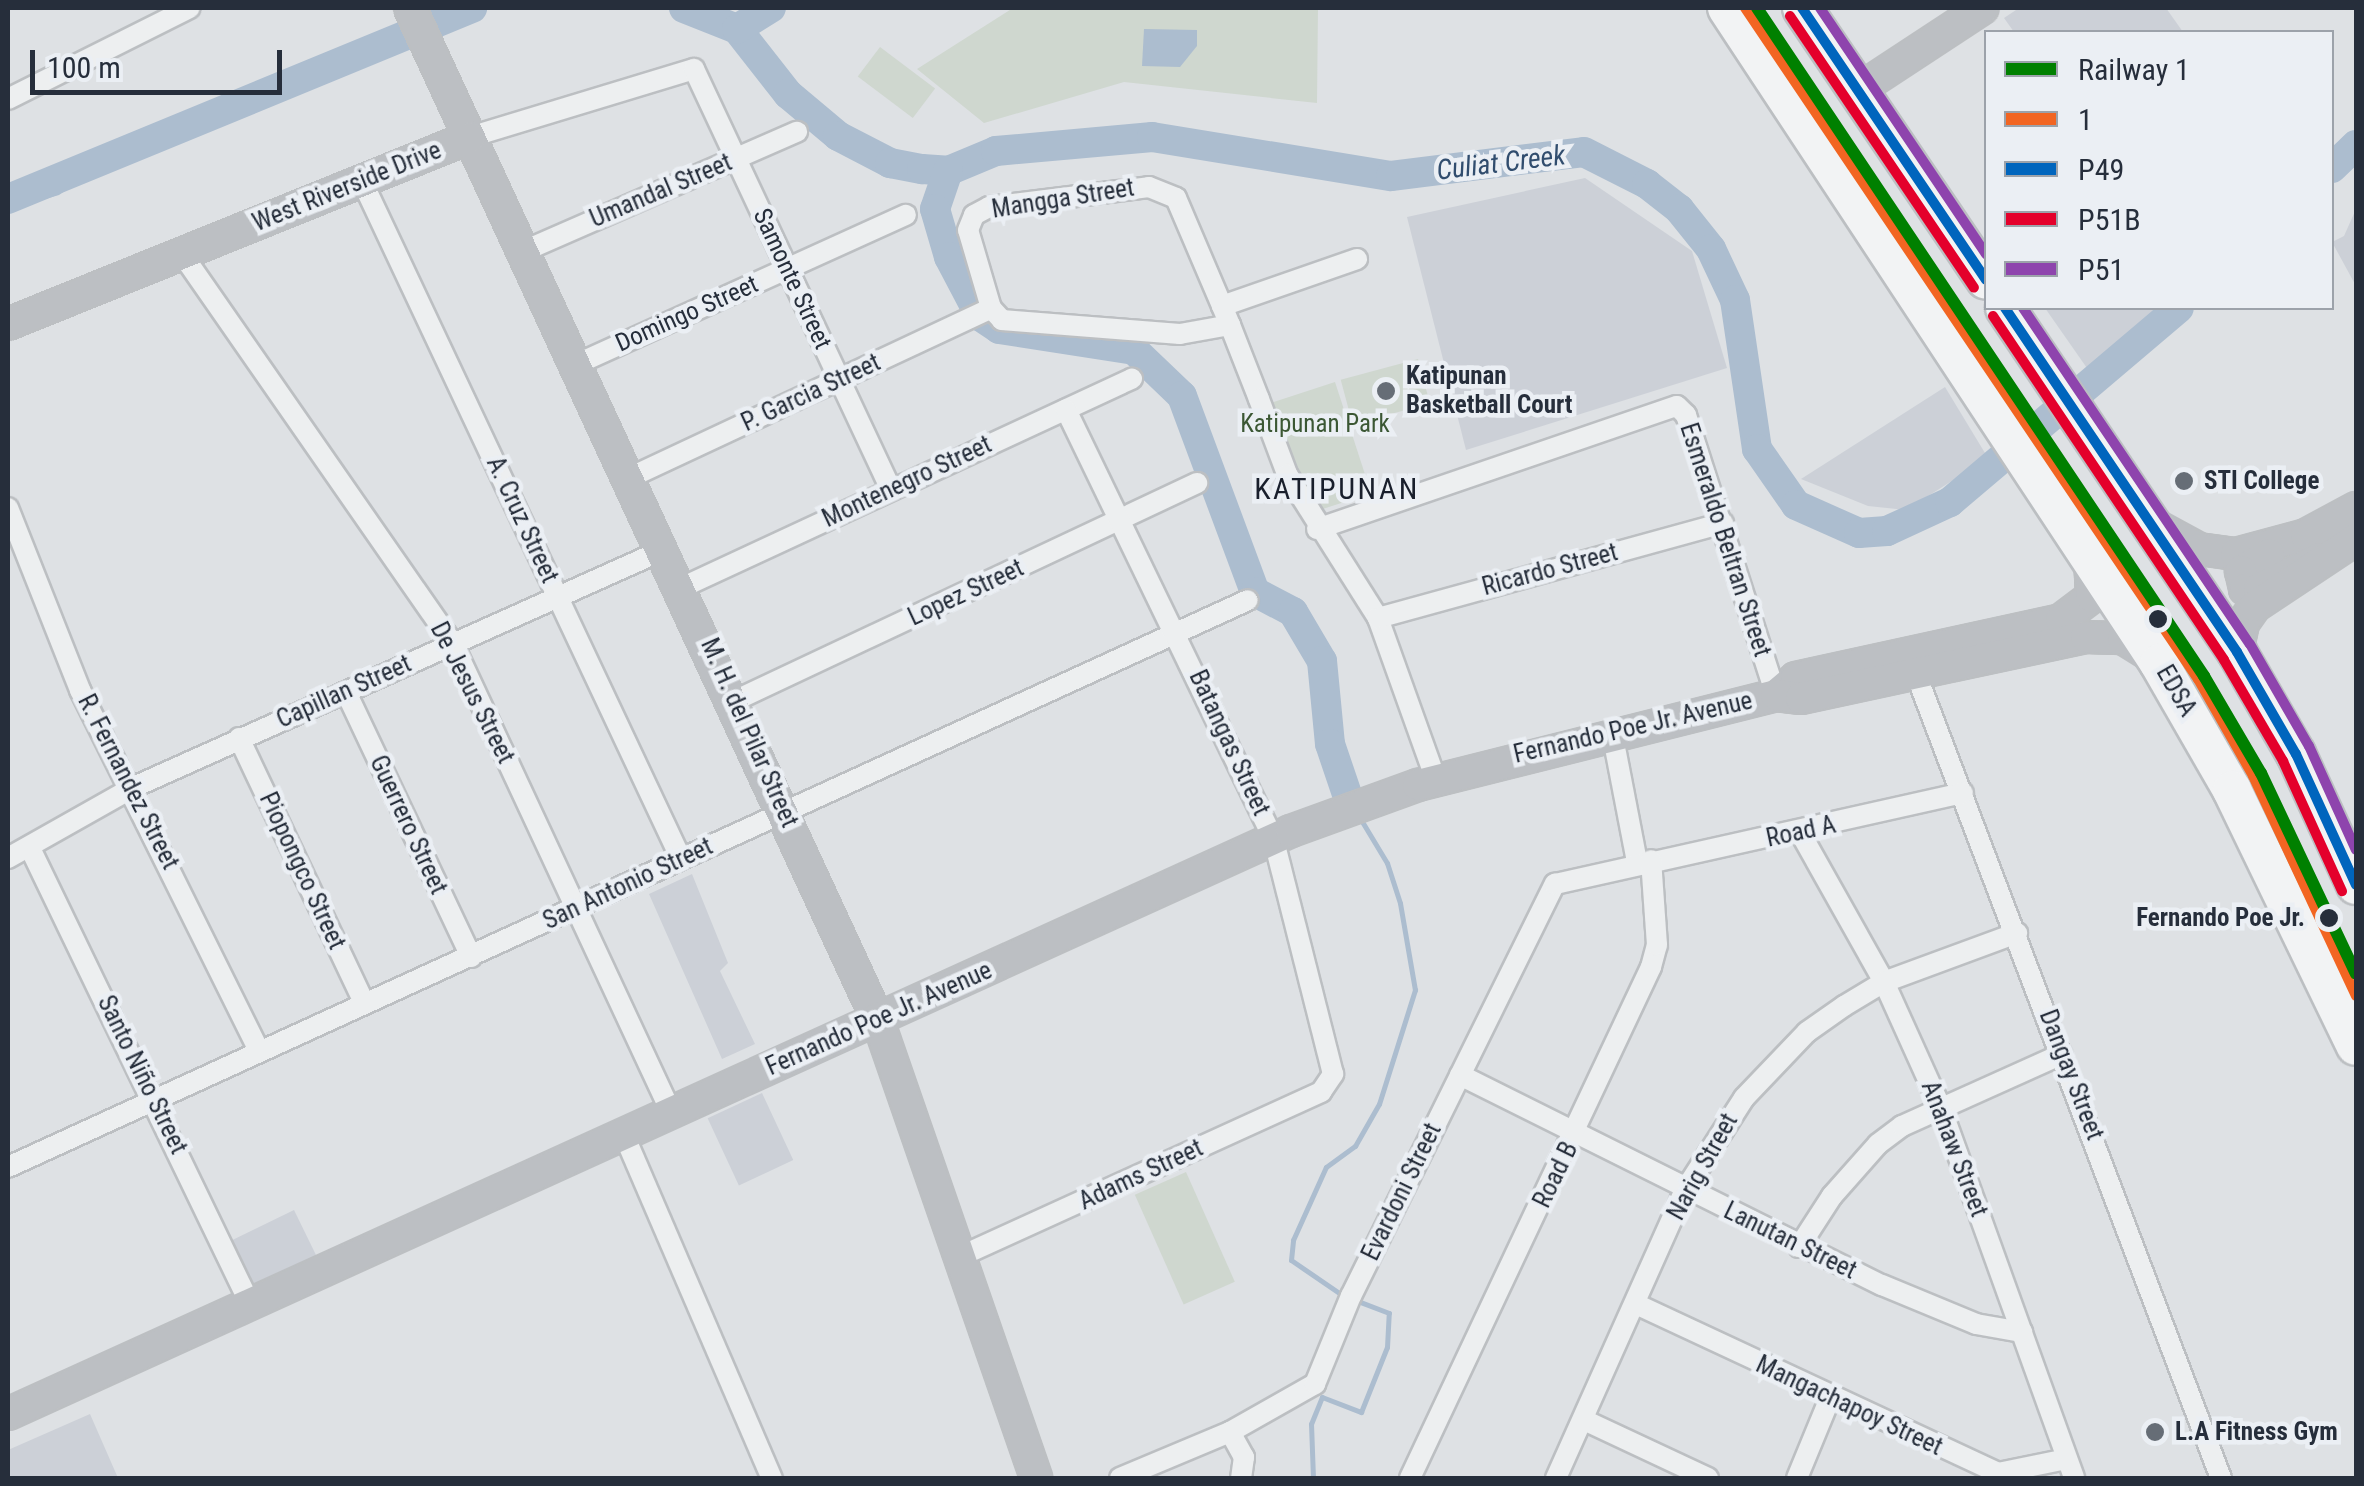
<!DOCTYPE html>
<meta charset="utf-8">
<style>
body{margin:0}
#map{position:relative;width:2364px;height:1486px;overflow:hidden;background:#dee1e4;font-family:"Roboto Condensed",sans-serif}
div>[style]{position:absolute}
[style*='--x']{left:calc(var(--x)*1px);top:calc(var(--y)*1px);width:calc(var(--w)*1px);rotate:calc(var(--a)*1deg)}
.built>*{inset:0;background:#ccd0d7;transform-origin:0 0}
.green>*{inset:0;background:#cfd7cf;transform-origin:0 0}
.water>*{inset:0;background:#acbdcf}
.stream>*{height:5px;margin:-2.5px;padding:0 2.5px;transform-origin:2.5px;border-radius:2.5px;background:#acbdcf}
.river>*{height:30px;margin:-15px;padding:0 15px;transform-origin:15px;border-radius:15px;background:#acbdcf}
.roads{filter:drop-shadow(2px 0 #bcbfc2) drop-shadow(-2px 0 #bcbfc2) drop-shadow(0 2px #bcbfc2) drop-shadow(0 -2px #bcbfc2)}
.street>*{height:20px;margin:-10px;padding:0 10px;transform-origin:10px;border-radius:10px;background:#edeff0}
.secondary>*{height:30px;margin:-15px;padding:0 15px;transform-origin:15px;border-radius:15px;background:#bcbfc3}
.highway>*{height:38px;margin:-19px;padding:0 19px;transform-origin:19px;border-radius:19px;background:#f2f3f4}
.bus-1>*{height:10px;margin:-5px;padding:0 5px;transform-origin:5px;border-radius:5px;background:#f26522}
.bus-2>*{height:10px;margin:-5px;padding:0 5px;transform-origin:5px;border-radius:5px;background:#0065bd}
.bus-3>*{height:10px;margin:-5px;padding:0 5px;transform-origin:5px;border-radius:5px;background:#e4002b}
.bus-4>*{height:10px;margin:-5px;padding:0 5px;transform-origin:5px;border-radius:5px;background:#8e44ad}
.rail-1>*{height:12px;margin:-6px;padding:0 6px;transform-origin:6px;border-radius:6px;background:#008000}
.dots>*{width:28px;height:28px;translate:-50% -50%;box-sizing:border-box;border:5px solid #ebeff4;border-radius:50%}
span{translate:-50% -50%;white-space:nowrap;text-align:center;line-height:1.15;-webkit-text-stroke:9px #ebeff4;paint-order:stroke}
.street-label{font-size:25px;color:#262e3b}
.poi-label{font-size:25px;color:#262e3b;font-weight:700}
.left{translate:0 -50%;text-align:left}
.park-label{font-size:25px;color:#3b5734}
.stop-label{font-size:25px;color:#262e3b;font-weight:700}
.right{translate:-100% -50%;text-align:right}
.water-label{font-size:28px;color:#314d6e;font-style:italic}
.quarter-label{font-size:30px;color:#191f2c;letter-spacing:2.5px}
.frame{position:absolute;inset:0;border:10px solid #262e3b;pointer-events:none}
.legend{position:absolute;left:1984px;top:30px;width:350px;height:280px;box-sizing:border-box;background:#ebeff4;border:2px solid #9ca2aa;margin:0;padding:12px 18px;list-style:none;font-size:30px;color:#262e3b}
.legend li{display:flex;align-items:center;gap:20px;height:50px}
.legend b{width:50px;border:2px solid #9ca2aa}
.scale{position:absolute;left:30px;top:50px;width:252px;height:45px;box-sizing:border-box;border:5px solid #262e3b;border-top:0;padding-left:12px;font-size:30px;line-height:35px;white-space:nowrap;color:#262e3b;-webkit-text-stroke:8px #ebeff4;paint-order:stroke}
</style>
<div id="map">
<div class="built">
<div style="clip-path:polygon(2019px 8px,2166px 8px,2183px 32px,2014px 32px,2004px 18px)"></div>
<div style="clip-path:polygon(1585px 178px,1692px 251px,1727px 368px,1466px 450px,1407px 217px)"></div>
<div style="clip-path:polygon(2356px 209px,2356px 286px,2332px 242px,2344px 236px)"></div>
<div style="clip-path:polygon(2045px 308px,2165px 308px,2089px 371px)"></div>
<div style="clip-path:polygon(1945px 387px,1988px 458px,1906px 510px,1868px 506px,1801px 479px)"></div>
<div style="clip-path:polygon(692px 874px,728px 963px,720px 971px,755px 1044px,722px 1059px,649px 894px)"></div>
<div style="left:762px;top:1093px;width:74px;height:60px;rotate:65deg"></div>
<div style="left:294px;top:1210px;width:51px;height:73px;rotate:64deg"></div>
<div style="clip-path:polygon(90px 1414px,118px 1478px,8px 1478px,8px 1450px)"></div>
</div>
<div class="green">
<div style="clip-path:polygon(1013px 8px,1318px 8px,1317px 103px,1124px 82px,984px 123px,917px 69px)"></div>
<div style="left:880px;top:47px;width:69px;height:37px;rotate:37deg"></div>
<div style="left:1418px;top:359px;width:46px;height:80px;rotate:75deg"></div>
<div style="left:1335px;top:382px;width:117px;height:66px;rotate:72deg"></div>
<div style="left:1186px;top:1172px;width:120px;height:56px;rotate:66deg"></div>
</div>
<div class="water">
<div style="clip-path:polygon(1144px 29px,1197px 30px,1197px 46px,1180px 67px,1142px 66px)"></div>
<div style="clip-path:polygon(111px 146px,114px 157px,59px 195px,8px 210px,8px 191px)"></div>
</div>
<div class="stream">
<div style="--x:1345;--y:1297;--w:65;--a:-145.6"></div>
<div style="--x:1291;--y:1260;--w:20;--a:-84"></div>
<div style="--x:1293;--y:1240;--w:80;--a:-65.7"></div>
<div style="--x:1326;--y:1167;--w:36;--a:-36"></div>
<div style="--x:1355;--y:1146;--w:48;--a:-60.3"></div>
<div style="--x:1379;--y:1104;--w:120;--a:-72.5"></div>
<div style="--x:1415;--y:990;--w:88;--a:-99.8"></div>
<div style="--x:1400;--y:903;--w:42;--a:-108"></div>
<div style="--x:1387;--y:863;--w:52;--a:-121"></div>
<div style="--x:1313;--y:1478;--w:54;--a:-92.1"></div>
<div style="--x:1311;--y:1424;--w:29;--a:-68"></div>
<div style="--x:1322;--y:1397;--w:42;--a:21"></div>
<div style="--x:1361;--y:1412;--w:70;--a:-68.2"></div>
<div style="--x:1387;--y:1347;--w:34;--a:-87"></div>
<div style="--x:1389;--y:1313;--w:36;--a:-159"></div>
</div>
<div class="river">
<div style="--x:684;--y:8;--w:57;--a:21.6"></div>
<div style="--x:737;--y:29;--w:83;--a:51.9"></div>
<div style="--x:788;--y:94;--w:65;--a:40"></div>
<div style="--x:838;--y:136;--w:59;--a:27.4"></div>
<div style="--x:890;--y:163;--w:33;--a:11"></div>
<div style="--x:922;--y:169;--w:26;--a:4"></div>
<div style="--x:948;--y:171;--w:52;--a:-22.6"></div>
<div style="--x:996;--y:151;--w:157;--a:-5.1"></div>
<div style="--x:1152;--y:137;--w:242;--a:9.3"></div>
<div style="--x:1391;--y:176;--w:194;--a:-7.1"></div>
<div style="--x:1584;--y:152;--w:71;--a:26.9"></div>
<div style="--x:1647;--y:184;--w:41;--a:38"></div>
<div style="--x:1679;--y:209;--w:51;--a:51.3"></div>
<div style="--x:1711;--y:249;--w:56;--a:64.8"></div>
<div style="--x:1735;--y:300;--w:151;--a:81.6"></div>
<div style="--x:1757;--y:449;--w:68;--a:55.1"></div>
<div style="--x:1796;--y:505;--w:69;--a:24"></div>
<div style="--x:1859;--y:533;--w:28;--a:-4"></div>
<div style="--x:1887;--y:531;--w:69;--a:-24.7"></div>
<div style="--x:1950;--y:502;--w:300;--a:-40.3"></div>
<div style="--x:737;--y:29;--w:40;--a:-32"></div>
<div style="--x:2332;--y:168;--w:33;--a:-44"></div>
<div style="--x:948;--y:171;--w:40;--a:108.9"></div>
<div style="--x:935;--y:209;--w:50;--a:73.7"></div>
<div style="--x:949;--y:257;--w:67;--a:62.3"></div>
<div style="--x:980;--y:316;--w:23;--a:34"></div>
<div style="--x:999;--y:329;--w:137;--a:8.8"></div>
<div style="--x:1134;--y:350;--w:66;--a:43.8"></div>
<div style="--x:1182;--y:396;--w:209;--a:69.6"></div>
<div style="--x:1255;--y:592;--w:43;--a:27.8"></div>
<div style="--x:1293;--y:612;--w:57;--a:59.4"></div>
<div style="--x:1322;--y:661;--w:83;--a:84.5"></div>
<div style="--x:1330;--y:744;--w:69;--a:71.3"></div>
<div style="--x:8;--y:199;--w:502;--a:-22.37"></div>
</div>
<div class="roads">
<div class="street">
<div style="--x:8;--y:99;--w:203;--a:-26.6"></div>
<div style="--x:470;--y:137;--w:234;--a:-16.9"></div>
<div style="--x:694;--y:69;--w:464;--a:64.9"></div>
<div style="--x:362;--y:181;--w:749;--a:64.8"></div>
<div style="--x:524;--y:251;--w:298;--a:-23.6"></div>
<div style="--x:182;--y:254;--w:475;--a:55.2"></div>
<div style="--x:453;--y:644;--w:519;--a:65.02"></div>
<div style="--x:1222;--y:306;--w:143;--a:-19.2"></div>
<div style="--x:1230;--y:325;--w:51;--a:169.8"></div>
<div style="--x:1180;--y:334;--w:179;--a:-175.5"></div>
<div style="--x:1002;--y:320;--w:16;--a:-133"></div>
<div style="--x:991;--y:308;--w:81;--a:-106.4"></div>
<div style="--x:968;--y:230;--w:16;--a:-68"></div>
<div style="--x:974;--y:215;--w:17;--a:-28"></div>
<div style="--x:989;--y:207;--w:161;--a:-7.1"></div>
<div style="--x:1149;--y:187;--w:29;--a:22"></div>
<div style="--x:1176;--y:198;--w:117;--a:66.9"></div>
<div style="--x:1222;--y:306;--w:21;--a:67"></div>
<div style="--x:1230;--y:325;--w:79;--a:68.6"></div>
<div style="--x:1259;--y:399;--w:80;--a:69.5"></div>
<div style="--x:1287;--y:474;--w:170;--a:57.7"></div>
<div style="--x:1378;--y:618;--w:172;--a:70.3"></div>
<div style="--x:577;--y:364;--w:361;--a:-24.4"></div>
<div style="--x:631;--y:477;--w:398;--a:-25.1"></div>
<div style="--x:8;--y:508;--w:196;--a:68.4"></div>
<div style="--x:80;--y:690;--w:404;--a:63.6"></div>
<div style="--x:1317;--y:529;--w:380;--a:-18.9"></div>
<div style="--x:1677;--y:406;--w:13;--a:45"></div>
<div style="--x:1686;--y:415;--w:294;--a:72.2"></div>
<div style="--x:683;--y:587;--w:495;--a:-24.9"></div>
<div style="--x:1378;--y:618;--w:358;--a:-15.4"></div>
<div style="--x:1916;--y:674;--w:860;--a:69.23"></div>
<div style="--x:346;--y:692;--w:293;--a:64.7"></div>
<div style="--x:734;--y:701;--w:512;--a:-25.21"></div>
<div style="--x:1612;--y:732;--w:132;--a:79.1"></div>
<div style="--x:239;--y:738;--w:294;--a:64.7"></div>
<div style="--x:1801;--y:834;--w:170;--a:60.7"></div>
<div style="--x:1884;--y:982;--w:138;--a:65.7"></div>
<div style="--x:1941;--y:1108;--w:393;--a:70.2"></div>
<div style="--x:30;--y:848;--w:506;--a:64.24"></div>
<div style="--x:8;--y:858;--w:145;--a:-29.4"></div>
<div style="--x:134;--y:787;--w:582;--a:-24.14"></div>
<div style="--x:1460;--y:1075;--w:471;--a:26.5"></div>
<div style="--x:1882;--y:1285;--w:102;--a:22.5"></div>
<div style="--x:1976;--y:1324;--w:47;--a:9.9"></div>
<div style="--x:624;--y:1135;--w:374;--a:66.7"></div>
<div style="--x:8;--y:1167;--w:1363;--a:-24.57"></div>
<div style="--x:1799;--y:1247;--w:61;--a:-57.1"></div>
<div style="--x:1832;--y:1196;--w:69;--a:-48.5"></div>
<div style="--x:1878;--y:1144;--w:30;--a:-37"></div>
<div style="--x:1902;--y:1126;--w:175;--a:-24.2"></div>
<div style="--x:961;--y:1256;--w:396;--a:-24.5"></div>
<div style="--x:1321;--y:1092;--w:22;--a:-56"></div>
<div style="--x:1333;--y:1074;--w:241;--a:-104.2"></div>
<div style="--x:1274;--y:840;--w:478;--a:-115.8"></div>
<div style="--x:1638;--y:1305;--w:397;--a:25"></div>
<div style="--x:1998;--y:1473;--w:70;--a:-11.5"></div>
<div style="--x:1584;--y:1420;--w:137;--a:25.1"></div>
<div style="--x:1230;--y:1432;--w:29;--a:61"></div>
<div style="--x:1244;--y:1457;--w:21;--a:98"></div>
<div style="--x:1120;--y:1478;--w:119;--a:-22.7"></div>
<div style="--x:1230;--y:1432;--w:98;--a:-29.5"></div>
<div style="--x:1315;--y:1384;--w:95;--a:-67.8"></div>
<div style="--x:1351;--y:1296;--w:460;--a:-63.7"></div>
<div style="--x:1555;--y:884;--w:418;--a:-12.6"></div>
<div style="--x:1410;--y:1478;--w:565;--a:-64.75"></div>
<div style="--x:1651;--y:967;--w:23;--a:-75"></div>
<div style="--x:1657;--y:945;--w:85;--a:-94"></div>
<div style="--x:1556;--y:1478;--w:316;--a:-65.9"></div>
<div style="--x:1685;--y:1190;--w:109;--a:-57.3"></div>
<div style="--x:1744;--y:1098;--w:91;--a:-46.3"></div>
<div style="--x:1807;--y:1032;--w:45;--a:-35.1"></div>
<div style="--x:1844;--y:1006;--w:47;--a:-31"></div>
<div style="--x:1884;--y:982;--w:142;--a:-20.2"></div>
<div style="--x:1797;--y:1478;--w:87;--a:-67.6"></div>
</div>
<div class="secondary">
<div style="--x:410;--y:8;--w:1113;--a:65.19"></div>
<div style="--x:877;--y:1018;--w:487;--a:70.9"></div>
<div style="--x:1858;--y:90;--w:149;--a:-33.3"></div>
<div style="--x:8;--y:324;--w:498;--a:-22"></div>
<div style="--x:2151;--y:523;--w:55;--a:28.4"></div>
<div style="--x:2199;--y:549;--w:37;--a:8"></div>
<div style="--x:2236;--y:554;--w:73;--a:-15.2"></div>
<div style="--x:2306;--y:535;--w:57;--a:-28.4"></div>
<div style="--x:2269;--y:554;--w:33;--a:149"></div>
<div style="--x:2241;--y:571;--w:18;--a:77"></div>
<div style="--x:2245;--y:589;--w:14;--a:0"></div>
<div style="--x:2259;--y:589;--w:68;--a:-26.9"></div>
<div style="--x:2237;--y:652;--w:30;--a:-78"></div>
<div style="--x:2243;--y:623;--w:21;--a:-55"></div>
<div style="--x:2255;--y:606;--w:121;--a:-33.6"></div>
<div style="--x:1776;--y:695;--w:26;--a:-40"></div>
<div style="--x:1796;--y:678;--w:271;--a:-12.3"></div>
<div style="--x:2061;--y:620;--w:39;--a:-37"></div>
<div style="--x:2092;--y:597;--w:38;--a:-93"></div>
<div style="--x:8;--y:1414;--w:1409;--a:-24.44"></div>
<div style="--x:1291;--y:831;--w:135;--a:-19.9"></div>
<div style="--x:1418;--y:785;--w:369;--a:-14.1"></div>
<div style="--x:1776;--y:695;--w:25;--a:7"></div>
<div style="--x:1801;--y:698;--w:291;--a:-12.1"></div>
<div style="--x:2086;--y:637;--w:37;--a:2"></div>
<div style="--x:2123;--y:638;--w:36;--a:32"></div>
</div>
<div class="highway">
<div style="--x:1727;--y:8;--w:785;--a:56.59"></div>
<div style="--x:2159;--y:663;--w:146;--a:60.1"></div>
<div style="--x:2232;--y:790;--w:284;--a:64.2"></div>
<div style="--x:1802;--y:8;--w:328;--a:55.9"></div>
<div style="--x:2005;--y:308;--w:415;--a:56"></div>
<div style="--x:2237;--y:652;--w:118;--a:60"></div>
<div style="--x:2296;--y:754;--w:144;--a:65.4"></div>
</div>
</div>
<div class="bus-1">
<div style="--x:1745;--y:8;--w:810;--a:55.98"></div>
<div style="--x:2198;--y:679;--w:112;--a:60.4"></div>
<div style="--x:2253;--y:776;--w:243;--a:64.9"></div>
</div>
<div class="bus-2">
<div style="--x:1802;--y:8;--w:328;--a:55.9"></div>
<div style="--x:2005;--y:308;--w:415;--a:56"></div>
<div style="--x:2237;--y:652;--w:118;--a:60"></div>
<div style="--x:2296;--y:754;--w:144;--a:65.4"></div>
</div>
<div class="bus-3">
<div style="--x:1790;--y:16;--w:328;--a:55.9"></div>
<div style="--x:1993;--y:316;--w:414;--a:56.1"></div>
<div style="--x:2224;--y:660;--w:117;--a:59.7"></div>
<div style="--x:2283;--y:761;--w:143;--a:65.6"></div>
</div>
<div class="bus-4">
<div style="--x:1820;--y:8;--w:297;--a:56"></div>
<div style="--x:2023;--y:308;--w:405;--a:56"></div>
<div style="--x:2250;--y:644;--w:118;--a:60"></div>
<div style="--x:2309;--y:746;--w:114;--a:65.7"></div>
</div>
<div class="rail-1">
<div style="--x:1757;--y:8;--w:804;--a:56.21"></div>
<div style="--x:2204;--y:676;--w:113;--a:59.6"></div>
<div style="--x:2261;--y:773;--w:222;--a:64.7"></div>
</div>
<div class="dots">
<div style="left:1386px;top:391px;background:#666d76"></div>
<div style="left:2184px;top:481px;background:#666d76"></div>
<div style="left:2158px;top:619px;background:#262e3b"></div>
<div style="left:2329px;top:918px;background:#262e3b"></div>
<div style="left:2155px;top:1432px;background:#666d76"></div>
</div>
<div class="street-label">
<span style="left:347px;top:187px;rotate:-22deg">West Riverside Drive</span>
<span style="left:661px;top:191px;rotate:-23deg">Umandal Street</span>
<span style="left:1063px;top:199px;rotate:-9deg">Mangga Street</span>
<span style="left:792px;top:279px;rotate:65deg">Samonte Street</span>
<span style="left:687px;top:314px;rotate:-24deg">Domingo Street</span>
<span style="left:811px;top:393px;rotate:-25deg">P. Garcia Street</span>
<span style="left:907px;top:482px;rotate:-25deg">Montenegro Street</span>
<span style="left:522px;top:520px;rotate:65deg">A. Cruz Street</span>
<span style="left:1725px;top:540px;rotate:72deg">Esmeraldo Beltran Street</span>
<span style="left:1550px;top:570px;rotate:-15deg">Ricardo Street</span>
<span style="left:966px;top:593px;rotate:-25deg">Lopez Street</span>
<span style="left:2176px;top:691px;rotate:60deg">EDSA</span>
<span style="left:344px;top:692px;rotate:-24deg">Capillan Street</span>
<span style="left:472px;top:693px;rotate:63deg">De Jesus Street</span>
<span style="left:1633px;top:728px;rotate:-13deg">Fernando Poe Jr. Avenue</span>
<span style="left:749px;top:733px;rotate:66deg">M. H. del Pilar Street</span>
<span style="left:1229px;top:743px;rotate:65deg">Batangas Street</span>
<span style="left:128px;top:782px;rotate:63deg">R. Fernandez Street</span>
<span style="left:408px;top:825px;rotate:65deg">Guerrero Street</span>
<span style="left:1801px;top:832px;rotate:-12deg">Road A</span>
<span style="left:302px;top:871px;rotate:65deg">Piopongco Street</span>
<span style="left:628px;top:884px;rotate:-25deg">San Antonio Street</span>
<span style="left:879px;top:1019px;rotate:-24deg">Fernando Poe Jr. Avenue</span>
<span style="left:142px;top:1075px;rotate:64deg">Santo Niño Street</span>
<span style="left:2071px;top:1075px;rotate:69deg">Dangay Street</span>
<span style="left:1954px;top:1149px;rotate:69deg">Anahaw Street</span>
<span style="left:1703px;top:1167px;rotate:-61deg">Narig Street</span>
<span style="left:1141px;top:1175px;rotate:-25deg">Adams Street</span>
<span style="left:1556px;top:1175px;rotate:-64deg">Road B</span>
<span style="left:1402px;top:1192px;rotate:-64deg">Evardoni Street</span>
<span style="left:1790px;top:1241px;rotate:26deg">Lanutan Street</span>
<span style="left:1849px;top:1406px;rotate:25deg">Mangachapoy Street</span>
</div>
<div class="poi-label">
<span class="left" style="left:1406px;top:391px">Katipunan<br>Basketball Court</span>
<span class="left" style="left:2204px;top:481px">STI College</span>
<span class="left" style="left:2175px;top:1432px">L.A Fitness Gym</span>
</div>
<div class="park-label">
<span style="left:1315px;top:424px">Katipunan Park</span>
</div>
<div class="stop-label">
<span class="right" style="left:2305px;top:918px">Fernando Poe Jr.</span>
</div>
<div class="water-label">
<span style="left:1501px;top:163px;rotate:-7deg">Culiat Creek</span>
</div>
<div class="quarter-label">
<span style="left:1337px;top:489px">KATIPUNAN</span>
</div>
<div class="frame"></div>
<ul class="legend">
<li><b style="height:12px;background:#008000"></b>Railway 1</li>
<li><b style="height:12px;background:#f26522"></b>1</li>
<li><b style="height:12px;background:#0065bd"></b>P49</li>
<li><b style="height:12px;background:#e4002b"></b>P51B</li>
<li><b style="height:12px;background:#8e44ad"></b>P51</li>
</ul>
<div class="scale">100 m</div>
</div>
